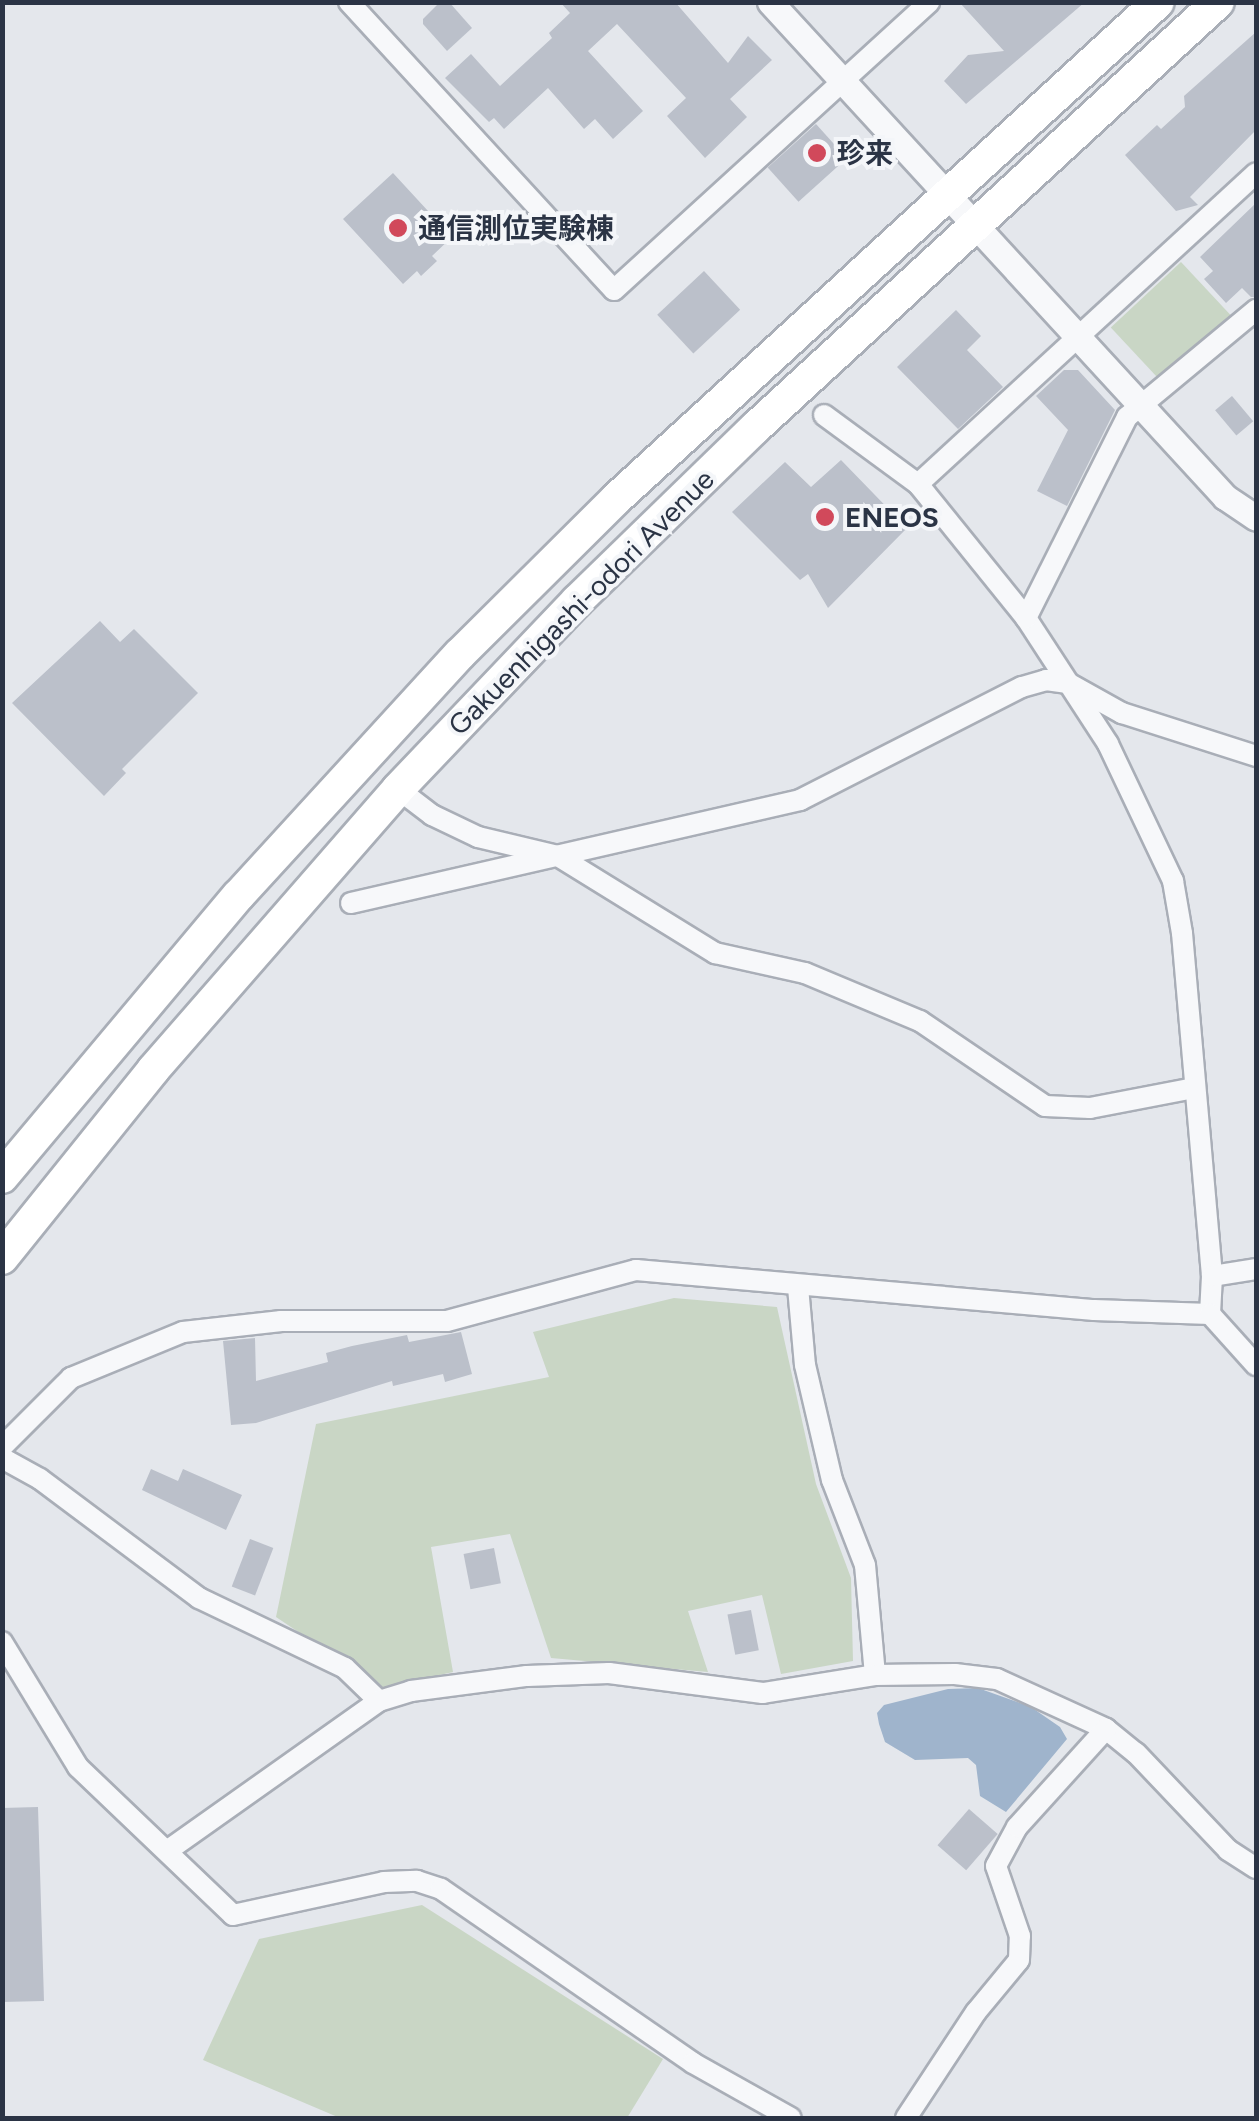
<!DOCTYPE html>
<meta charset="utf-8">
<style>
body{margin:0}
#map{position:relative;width:1259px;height:2121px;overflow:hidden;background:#e4e7ec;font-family:Figtree,"Noto Sans JP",sans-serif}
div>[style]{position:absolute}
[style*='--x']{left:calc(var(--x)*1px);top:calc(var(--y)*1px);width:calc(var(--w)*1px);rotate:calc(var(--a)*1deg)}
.green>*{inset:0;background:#c9d6c5;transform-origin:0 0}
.water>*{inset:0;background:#9fb4cc}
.building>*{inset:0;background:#bbc0ca;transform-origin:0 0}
.roads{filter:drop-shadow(2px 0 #a9aeb7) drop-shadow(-2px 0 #a9aeb7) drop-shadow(0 2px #a9aeb7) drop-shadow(0 -2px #a9aeb7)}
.minor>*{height:20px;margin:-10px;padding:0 10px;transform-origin:10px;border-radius:10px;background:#f7f8fa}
.tertiary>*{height:25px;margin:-12.5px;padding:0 12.5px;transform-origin:12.5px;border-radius:12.5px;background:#f7f8fa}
.primary>*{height:32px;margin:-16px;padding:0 16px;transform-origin:16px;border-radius:16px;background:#fff}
.dots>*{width:28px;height:28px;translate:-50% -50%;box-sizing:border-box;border:5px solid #f4f6f9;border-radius:50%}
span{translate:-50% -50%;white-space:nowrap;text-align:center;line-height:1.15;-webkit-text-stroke:8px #f4f6f9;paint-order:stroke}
.poi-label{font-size:28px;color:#2b3445;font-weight:700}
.left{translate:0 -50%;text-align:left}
.street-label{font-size:28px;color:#2b3445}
.frame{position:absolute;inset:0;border:5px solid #2b3445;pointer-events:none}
</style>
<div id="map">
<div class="green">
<div style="left:1181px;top:262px;width:76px;height:96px;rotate:47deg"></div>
<div style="clip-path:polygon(674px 1298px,777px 1307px,816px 1484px,851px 1578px,853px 1661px,781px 1674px,762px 1595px,688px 1611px,708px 1672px,551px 1658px,510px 1534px,431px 1547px,453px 1672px,382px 1688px,276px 1617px,316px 1424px,549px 1377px,533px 1332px)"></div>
<div style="clip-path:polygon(422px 1905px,663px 2059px,627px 2118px,340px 2118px,203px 2060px,259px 1939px)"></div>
</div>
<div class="water">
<div style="clip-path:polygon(978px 1688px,1031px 1707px,1060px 1727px,1067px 1739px,1006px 1812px,980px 1796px,976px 1765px,968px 1758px,915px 1760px,885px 1742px,879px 1724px,877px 1713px,884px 1705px,948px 1689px)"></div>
</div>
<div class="building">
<div style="clip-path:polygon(440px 2px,449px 2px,472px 28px,447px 51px,423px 24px,423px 19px)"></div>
<div style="clip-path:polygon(560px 2px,675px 2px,728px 63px,748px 36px,772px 60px,730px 99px,747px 117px,705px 158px,667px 116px,686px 98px,617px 24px,588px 51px,643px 111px,613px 139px,595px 119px,584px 129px,548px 88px,504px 129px,494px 118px,489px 122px,445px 78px,471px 54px,500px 86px,552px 38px,549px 33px,570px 13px)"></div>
<div style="clip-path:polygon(1085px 2px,966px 104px,944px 81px,968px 55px,1004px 51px,960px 3px)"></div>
<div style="clip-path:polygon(1256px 32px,1256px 130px,1190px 197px,1198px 205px,1176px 211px,1125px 155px,1157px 125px,1161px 129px,1185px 107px,1184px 96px)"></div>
<div style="left:816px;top:124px;width:46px;height:65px;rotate:48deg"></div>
<div style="clip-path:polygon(393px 173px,452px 237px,432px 256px,437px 261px,421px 276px,417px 271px,403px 284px,343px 219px)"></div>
<div style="clip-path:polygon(1256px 203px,1256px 297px,1251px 297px,1242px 288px,1226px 303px,1204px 279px,1213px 271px,1200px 257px)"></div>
<div style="left:704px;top:271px;width:53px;height:64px;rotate:47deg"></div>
<div style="clip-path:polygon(956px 310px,981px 336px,967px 350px,1003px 387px,958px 429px,897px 367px)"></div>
<div style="clip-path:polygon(1064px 370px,1078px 370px,1115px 410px,1067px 506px,1037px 491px,1068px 430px,1036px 396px)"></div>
<div style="left:1232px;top:396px;width:33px;height:22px;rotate:50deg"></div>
<div style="clip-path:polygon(841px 460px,907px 528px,828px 608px,808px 574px,800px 580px,732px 512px,785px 462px,811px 487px)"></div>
<div style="clip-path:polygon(100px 621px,120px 642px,134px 629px,198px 693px,122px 769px,126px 773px,104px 796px,12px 703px)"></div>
<div style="clip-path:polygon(461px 1332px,472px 1374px,445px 1382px,443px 1374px,393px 1386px,392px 1381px,256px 1423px,231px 1425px,223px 1341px,255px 1338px,256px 1381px,328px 1362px,326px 1353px,352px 1346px,407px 1335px,409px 1342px)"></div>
<div style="clip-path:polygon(151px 1469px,178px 1481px,183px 1469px,242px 1495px,226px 1530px,142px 1490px)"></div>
<div style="left:250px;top:1539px;width:25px;height:51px;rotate:21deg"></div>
<div style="left:494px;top:1548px;width:36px;height:31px;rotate:79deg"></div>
<div style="left:751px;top:1610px;width:41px;height:24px;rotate:79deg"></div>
<div style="clip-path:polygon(38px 1807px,44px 2001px,2px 2002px,2px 1808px)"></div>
<div style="left:969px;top:1809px;width:38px;height:48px;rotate:41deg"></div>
</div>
<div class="roads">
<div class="minor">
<div style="--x:349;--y:2;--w:391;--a:47.4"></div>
<div style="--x:614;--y:290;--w:427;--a:-42.4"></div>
<div style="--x:824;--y:415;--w:117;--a:36.3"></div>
<div style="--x:918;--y:484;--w:172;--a:51.1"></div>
<div style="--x:1026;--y:618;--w:150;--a:56.9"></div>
<div style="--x:1108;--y:744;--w:152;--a:64.6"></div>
<div style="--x:1173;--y:881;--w:53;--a:80.2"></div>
<div style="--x:1182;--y:933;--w:344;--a:85"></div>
<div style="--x:1212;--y:1276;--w:38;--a:93"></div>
<div style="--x:918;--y:484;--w:459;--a:-42.6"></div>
<div style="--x:1026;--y:618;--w:225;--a:-63.3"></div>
<div style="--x:1127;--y:417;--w:168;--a:-39.7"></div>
<div style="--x:398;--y:789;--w:43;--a:37.4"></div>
<div style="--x:432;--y:815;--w:51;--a:25.6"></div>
<div style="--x:478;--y:837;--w:82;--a:13.4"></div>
<div style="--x:558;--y:856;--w:185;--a:31.7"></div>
<div style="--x:715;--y:953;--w:92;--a:12.5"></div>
<div style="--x:805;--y:973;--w:125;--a:22.7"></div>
<div style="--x:920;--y:1021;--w:151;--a:34.2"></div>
<div style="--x:1045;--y:1106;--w:45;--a:2.5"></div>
<div style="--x:1090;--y:1108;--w:106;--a:-10.9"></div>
<div style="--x:351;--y:903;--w:461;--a:-12.9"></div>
<div style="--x:800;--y:800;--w:249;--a:-27"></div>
<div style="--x:1022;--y:687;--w:25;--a:-16"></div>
<div style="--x:1046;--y:680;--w:22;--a:8"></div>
<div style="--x:1068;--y:683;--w:62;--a:29.1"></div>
<div style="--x:1122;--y:713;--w:141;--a:17.8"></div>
<div style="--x:1212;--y:1276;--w:45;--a:-9"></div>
<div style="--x:798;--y:1287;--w:78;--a:84.9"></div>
<div style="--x:805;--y:1365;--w:118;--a:76.8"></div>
<div style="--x:832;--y:1480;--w:91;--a:68.8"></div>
<div style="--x:865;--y:1565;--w:110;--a:84.8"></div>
<div style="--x:2;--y:1447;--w:98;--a:-45"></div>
<div style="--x:71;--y:1378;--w:121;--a:-22.3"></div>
<div style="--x:183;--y:1332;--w:99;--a:-6.4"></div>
<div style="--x:281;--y:1321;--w:166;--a:0"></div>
<div style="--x:447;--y:1321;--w:196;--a:-15.1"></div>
<div style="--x:636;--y:1270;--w:460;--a:5"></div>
<div style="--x:1094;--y:1310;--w:116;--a:2"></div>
<div style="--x:1210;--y:1314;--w:69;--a:48"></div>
<div style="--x:2;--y:1458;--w:43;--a:28.9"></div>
<div style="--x:40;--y:1479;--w:199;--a:36.8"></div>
<div style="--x:199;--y:1598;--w:162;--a:25.6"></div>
<div style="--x:345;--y:1668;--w:47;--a:44.1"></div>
<div style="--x:2;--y:1642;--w:146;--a:58.7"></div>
<div style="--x:78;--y:1767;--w:214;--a:43.7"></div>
<div style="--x:233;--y:1915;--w:155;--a:-12.3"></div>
<div style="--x:384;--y:1882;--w:33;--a:-2"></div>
<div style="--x:417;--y:1881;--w:25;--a:18"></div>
<div style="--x:441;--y:1889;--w:306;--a:34.6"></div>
<div style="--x:693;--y:2063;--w:112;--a:29.3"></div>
<div style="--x:167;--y:1851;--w:260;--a:-35.3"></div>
<div style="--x:379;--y:1701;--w:34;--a:-17"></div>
<div style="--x:411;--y:1691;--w:117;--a:-7.4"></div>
<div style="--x:527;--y:1676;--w:82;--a:-2.1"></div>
<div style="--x:609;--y:1673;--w:155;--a:7.4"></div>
<div style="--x:763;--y:1693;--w:113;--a:-9.1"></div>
<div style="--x:875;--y:1675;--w:80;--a:-0.7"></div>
<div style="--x:955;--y:1674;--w:42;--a:6.8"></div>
<div style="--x:997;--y:1679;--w:120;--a:24.6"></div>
<div style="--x:1106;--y:1729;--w:38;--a:39"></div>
<div style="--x:1136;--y:1753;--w:134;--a:46.5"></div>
<div style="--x:1228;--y:1850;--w:33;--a:33"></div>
<div style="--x:906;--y:2118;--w:127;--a:-56.6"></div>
<div style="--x:976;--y:2012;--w:67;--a:-50.4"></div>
<div style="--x:1019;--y:1960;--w:24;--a:-88"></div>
<div style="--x:1020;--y:1936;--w:74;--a:-108.9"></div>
<div style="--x:996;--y:1866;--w:44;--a:-61.7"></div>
<div style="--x:1017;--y:1827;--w:132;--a:-47.8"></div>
</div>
<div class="tertiary">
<div style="--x:770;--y:2;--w:672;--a:47.41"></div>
<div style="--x:1225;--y:497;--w:37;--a:34"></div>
</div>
<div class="primary">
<div style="--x:2;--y:1177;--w:368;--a:-50"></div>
<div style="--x:239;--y:895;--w:327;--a:-47.5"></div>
<div style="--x:460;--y:654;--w:220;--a:-44.8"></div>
<div style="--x:616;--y:499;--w:735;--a:-42.52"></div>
<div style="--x:2;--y:1258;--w:241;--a:-51.2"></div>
<div style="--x:153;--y:1070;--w:373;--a:-48.9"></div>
<div style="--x:398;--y:789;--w:260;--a:-46.4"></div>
<div style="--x:577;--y:601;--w:248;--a:-44.2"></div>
<div style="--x:755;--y:428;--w:629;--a:-42.62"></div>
</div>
</div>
<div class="dots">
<div style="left:817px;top:153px;background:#d1495b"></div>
<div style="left:398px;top:228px;background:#d1495b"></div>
<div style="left:825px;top:517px;background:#d1495b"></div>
</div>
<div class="poi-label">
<span class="left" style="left:837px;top:153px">珍来</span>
<span class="left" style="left:418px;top:228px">通信測位実験棟</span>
<span class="left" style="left:845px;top:517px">ENEOS</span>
</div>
<div class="street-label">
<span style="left:581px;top:602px;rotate:-45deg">Gakuenhigashi-odori Avenue</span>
</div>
<div class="frame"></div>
</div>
